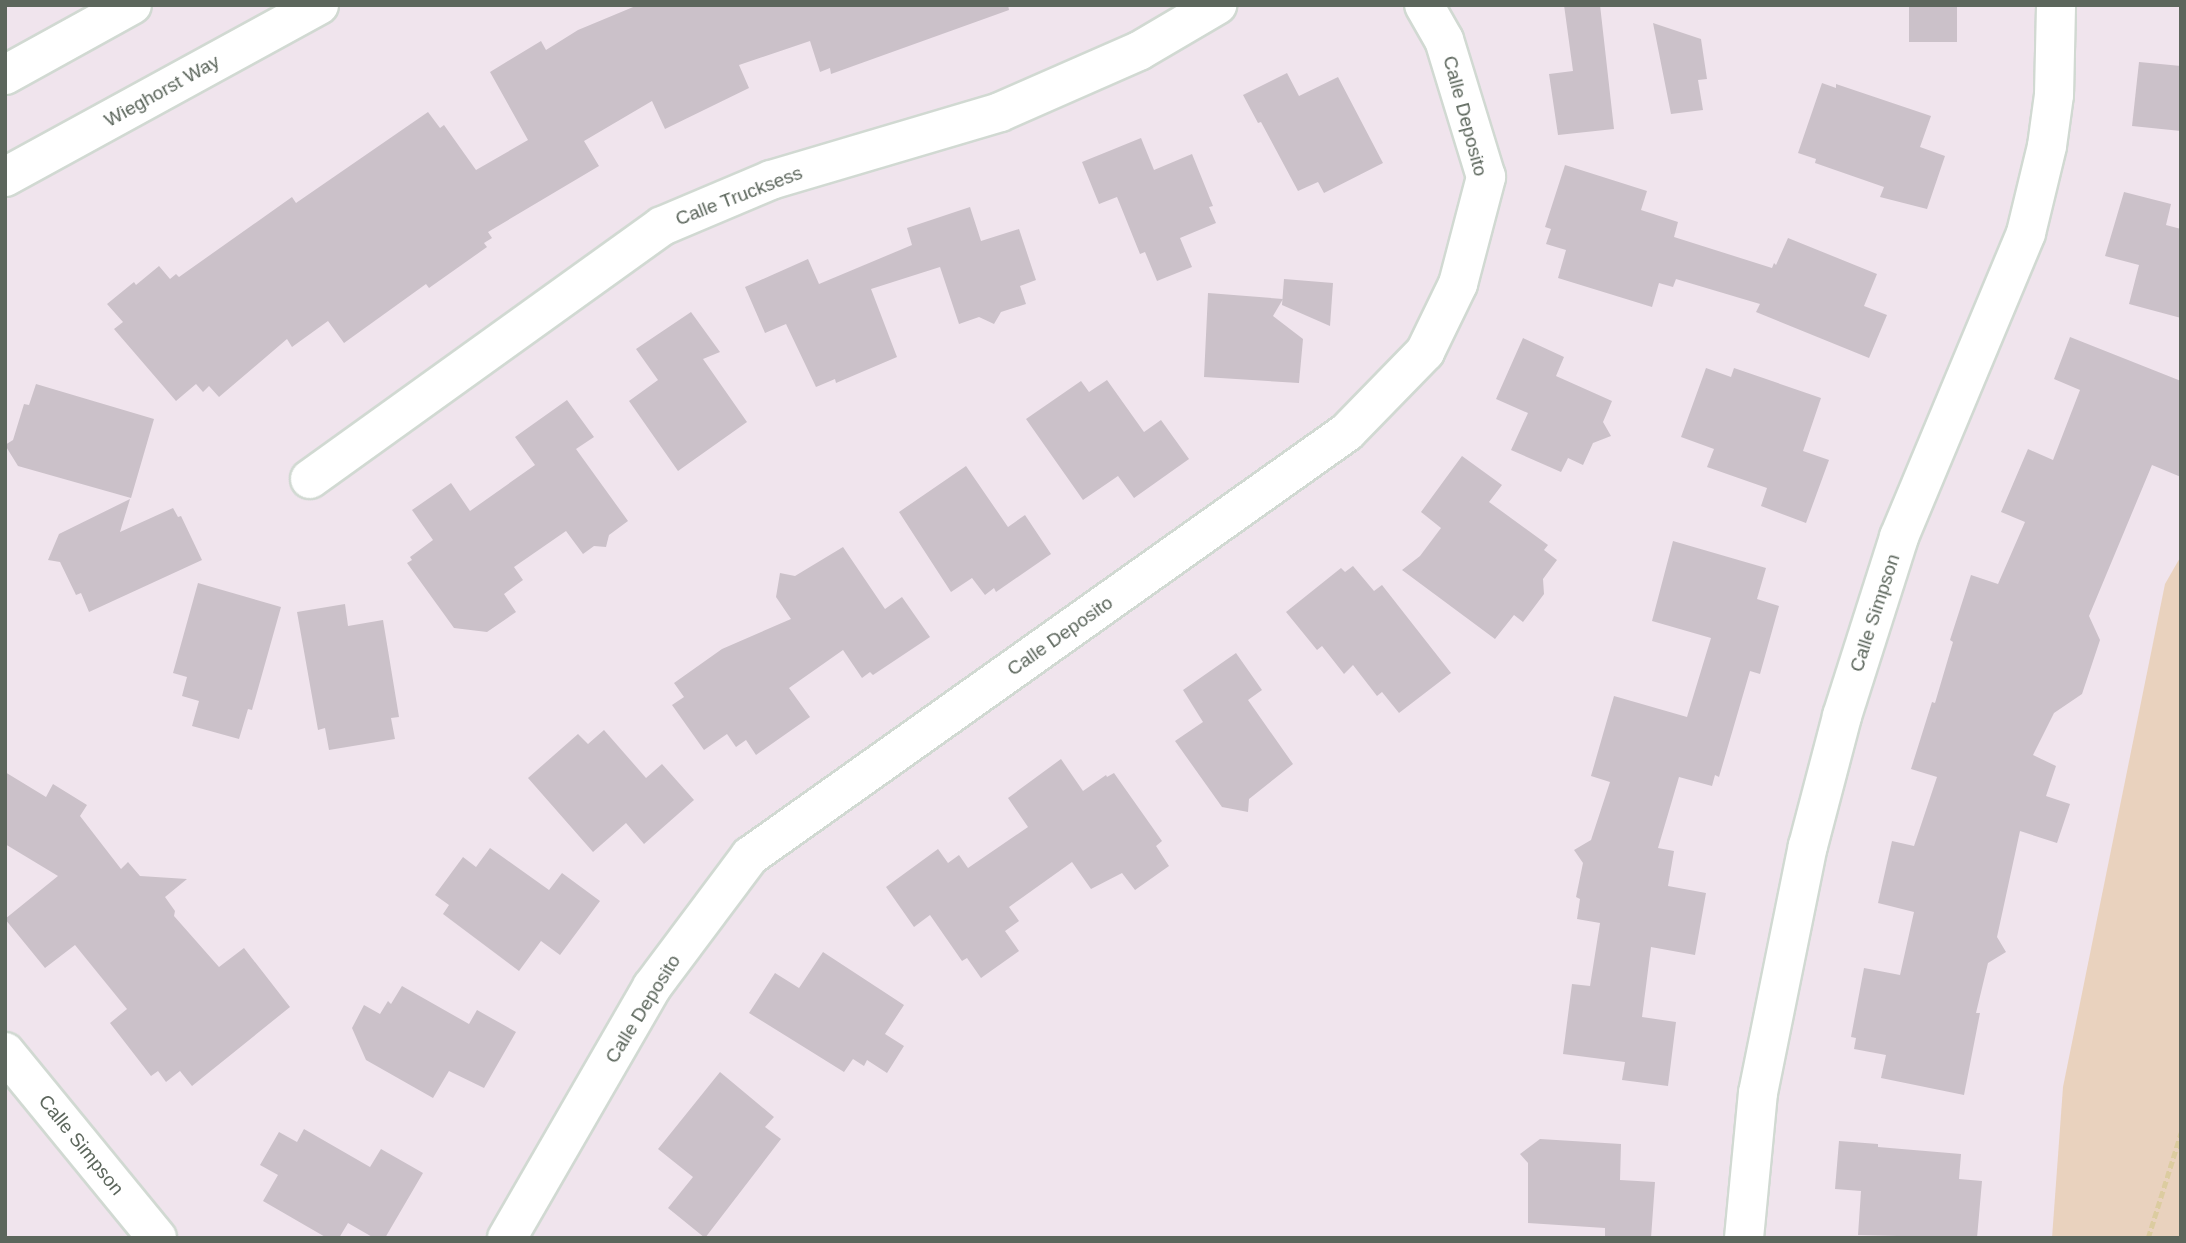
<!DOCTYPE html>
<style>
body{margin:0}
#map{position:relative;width:2186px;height:1243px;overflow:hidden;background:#f0e4ed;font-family:Arial,sans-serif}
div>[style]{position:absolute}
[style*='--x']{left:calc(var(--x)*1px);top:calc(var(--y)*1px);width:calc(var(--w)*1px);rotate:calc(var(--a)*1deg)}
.green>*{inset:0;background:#e9d2be}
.building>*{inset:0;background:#cbc1c9;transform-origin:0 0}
.path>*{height:4.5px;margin-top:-2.25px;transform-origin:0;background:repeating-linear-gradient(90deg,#dccca0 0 7px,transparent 0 10.5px)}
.roads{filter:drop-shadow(2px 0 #d1d9d2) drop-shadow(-2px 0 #d1d9d2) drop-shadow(0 2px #d1d9d2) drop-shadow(0 -2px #d1d9d2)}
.minor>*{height:38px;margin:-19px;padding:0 19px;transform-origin:19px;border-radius:19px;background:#fff}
.tertiary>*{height:38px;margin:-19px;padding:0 19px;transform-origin:19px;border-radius:19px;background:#fff}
span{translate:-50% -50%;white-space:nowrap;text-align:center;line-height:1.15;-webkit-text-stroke:5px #fff;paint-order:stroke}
.street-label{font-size:19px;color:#5c665c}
.frame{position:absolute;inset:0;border:7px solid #5c665c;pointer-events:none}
</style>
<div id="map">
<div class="green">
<div style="clip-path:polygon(2181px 556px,2181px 1238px,2052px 1238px,2063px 1087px,2165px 584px)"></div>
</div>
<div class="building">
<div style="clip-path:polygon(638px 5px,1008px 5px,1009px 10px,831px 74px,830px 68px,820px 72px,810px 41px,739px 65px,749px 88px,665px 129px,652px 101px,584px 141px,599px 166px,488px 232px,492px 238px,484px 243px,487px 247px,429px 288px,426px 284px,344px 343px,328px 321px,292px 347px,287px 339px,219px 397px,209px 386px,203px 392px,196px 384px,176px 401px,114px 329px,123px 322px,107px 304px,134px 282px,136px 285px,159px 266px,170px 279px,176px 274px,179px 277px,292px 197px,296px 203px,428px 112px,440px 128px,444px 125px,476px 170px,528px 140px,490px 72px,541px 41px,546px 50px,578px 30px)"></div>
<div style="clip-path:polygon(1564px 5px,1600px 5px,1614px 129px,1558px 135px,1549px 74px,1573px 71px)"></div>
<div style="left:1909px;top:5px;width:48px;height:37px"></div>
<div style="clip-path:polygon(1653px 23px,1701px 39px,1707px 79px,1698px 80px,1703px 110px,1671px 114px)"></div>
<div style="clip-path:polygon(2139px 62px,2181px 66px,2181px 131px,2132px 126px)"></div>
<div style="clip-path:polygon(1287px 73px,1299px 96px,1338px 77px,1383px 163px,1324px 193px,1318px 182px,1298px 191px,1261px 122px,1258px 123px,1243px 95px)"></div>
<div style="clip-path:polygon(1822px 83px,1836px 88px,1836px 84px,1931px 116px,1920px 147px,1945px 156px,1927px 209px,1880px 197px,1884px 187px,1815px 163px,1816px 159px,1798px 153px)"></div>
<div style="clip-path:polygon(1141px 138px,1154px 170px,1192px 154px,1213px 206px,1209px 207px,1216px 223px,1180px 238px,1192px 267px,1157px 281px,1145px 252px,1140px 254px,1117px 197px,1099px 204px,1082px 162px)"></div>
<div style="clip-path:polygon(1565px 165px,1647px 191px,1641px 210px,1678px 222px,1674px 237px,1772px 268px,1774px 263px,1776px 265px,1788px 238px,1877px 274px,1864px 306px,1887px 315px,1869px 358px,1756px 312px,1760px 304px,1676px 279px,1673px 287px,1659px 283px,1652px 307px,1558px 278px,1566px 250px,1546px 244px,1551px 229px,1545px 227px)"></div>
<div style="clip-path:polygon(2124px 192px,2171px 204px,2166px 225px,2181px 229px,2181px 318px,2129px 304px,2139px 265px,2105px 256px)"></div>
<div style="clip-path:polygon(970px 207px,981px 241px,1019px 229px,1036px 280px,1020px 286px,1026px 304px,1001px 312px,994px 324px,979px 317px,959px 324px,940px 267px,871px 289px,897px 357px,836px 383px,835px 379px,816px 387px,786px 324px,765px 333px,745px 287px,808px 259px,819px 284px,912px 245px,907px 228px)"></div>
<div style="clip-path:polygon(1284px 279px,1333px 283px,1330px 326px,1282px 305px)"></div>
<div style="clip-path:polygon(1208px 293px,1283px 299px,1273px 316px,1303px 339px,1299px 383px,1204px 377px)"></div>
<div style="clip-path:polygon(691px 312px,720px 352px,703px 359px,747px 422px,678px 471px,629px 401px,658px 380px,636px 349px)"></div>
<div style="clip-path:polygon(2070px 337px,2181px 381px,2181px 477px,2152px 465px,2089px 616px,2100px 640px,2082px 694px,2054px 713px,2033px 755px,2056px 766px,2046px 796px,2070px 804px,2057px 843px,2020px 831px,1997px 937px,2006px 952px,1988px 963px,1976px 1013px,1980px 1013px,1964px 1095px,1881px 1078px,1886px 1055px,1854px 1049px,1856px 1038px,1851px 1037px,1864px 968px,1900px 975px,1914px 912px,1878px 903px,1892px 841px,1914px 846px,1937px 777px,1911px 769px,1932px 702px,1935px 703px,1953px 642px,1950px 640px,1971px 575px,1998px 584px,2025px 522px,2001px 512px,2028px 449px,2053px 460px,2080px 390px,2054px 379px)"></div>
<div style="clip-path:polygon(1523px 338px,1564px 357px,1556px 376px,1612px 401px,1603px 422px,1611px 436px,1593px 443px,1583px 465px,1568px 458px,1561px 472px,1511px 450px,1528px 413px,1496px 399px)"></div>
<div style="clip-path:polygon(1706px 368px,1731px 377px,1734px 368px,1821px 398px,1803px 451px,1829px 460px,1806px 523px,1761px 506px,1767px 488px,1707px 467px,1714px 449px,1681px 437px)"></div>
<div style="clip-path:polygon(1107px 380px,1144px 432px,1161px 420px,1189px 459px,1134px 498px,1118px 476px,1083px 500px,1026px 419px,1081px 381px,1089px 392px)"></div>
<div style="clip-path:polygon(36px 384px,154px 419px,131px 498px,18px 466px,5px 445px,13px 440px,24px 404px,29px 405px)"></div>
<div style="clip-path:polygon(567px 400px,594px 437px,576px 449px,628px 521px,609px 535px,606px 547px,594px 546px,583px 554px,566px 531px,514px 567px,523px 580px,504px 594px,516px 612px,487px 632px,454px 628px,407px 563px,412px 560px,410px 557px,433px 540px,412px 510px,451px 483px,470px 511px,535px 465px,515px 437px)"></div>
<div style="clip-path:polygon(1462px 456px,1502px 485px,1489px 502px,1548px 545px,1544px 550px,1557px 560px,1543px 579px,1544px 594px,1523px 622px,1514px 615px,1495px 639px,1402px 570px,1420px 556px,1441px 528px,1421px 512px)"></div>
<div style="clip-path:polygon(966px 466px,1008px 527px,1025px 515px,1051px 554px,996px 592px,994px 588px,985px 595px,972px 578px,951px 592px,899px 512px)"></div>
<div style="clip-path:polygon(130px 499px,120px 532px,173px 508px,178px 517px,181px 516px,202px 560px,89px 612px,81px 593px,76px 595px,60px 562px,48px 560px,59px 534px)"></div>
<div style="clip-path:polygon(1673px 541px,1766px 568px,1757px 599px,1779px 606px,1760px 674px,1750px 671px,1719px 777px,1715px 775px,1712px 786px,1679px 777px,1658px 848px,1674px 851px,1668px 886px,1706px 893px,1695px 955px,1651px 947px,1642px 1017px,1676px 1022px,1668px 1086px,1622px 1080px,1625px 1062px,1563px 1054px,1572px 984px,1590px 986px,1600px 923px,1577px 919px,1580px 899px,1576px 897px,1583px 863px,1574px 850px,1591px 840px,1610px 782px,1591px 776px,1614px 696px,1687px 717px,1711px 638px,1652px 621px)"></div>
<div style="clip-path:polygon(843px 547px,885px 609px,902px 597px,930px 637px,873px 675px,870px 672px,862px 678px,843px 650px,789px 688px,810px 717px,756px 755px,746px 740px,736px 747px,727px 734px,704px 750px,672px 705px,684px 697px,674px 683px,722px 649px,791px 619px,776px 597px,780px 573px,795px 576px)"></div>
<div style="clip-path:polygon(1353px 566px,1374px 591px,1382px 585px,1451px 673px,1399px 713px,1382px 692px,1377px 696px,1353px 665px,1344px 674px,1322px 646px,1317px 650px,1286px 612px,1341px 568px,1345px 572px)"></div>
<div style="clip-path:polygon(198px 583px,281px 607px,252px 710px,248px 709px,239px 739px,192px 726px,199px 701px,182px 696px,187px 677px,173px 673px)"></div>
<div style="clip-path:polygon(345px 604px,348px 626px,383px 620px,399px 717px,391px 718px,395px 739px,329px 750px,325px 728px,318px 730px,297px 612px)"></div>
<div style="clip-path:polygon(1236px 653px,1262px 690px,1248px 700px,1293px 764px,1249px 799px,1248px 812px,1222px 807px,1175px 741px,1203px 722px,1183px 690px)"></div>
<div style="clip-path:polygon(604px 730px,646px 778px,662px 764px,694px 800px,644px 844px,626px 823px,593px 852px,528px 778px,578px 734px,588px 744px)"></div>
<div style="clip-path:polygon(1061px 759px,1083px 791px,1106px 775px,1107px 777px,1114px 773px,1162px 841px,1156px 846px,1169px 866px,1135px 890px,1122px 873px,1091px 889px,1072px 862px,1009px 907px,1019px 921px,1005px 931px,1019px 951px,981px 978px,967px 958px,962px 961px,930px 915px,914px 927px,886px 887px,938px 849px,948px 863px,959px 855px,968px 868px,1028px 827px,1008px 798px)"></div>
<div style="clip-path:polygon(5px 772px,46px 797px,53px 784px,87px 805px,80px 816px,121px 869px,128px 862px,140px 876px,187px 879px,165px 897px,175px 911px,174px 916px,219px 967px,244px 948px,290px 1007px,192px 1086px,180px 1071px,166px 1082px,158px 1071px,151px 1076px,110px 1023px,127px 1009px,75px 945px,45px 968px,5px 919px,58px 876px,5px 844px)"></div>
<div style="clip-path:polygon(490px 848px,549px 890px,562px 873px,600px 901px,560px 955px,541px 941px,519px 971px,443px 914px,449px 905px,435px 895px,463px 857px,476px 867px)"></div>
<div style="clip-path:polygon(823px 952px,904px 1005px,885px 1034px,904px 1046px,887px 1073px,867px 1060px,864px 1066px,853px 1059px,844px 1072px,749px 1013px,775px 973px,799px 988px)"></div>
<div style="clip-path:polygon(402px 986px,469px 1024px,477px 1010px,516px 1032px,484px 1088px,449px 1071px,433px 1098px,366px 1060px,352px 1028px,364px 1005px,380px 1014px,388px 1001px,391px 1004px)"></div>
<div style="clip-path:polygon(720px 1072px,774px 1117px,765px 1127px,781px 1139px,705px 1238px,668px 1208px,693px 1177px,658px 1149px)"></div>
<div style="clip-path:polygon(304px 1129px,370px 1167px,381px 1149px,423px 1173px,385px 1238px,374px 1238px,348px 1223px,339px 1238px,327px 1238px,263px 1201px,278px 1175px,260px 1165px,279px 1132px,297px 1142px)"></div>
<div style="clip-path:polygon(1540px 1139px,1621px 1144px,1620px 1180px,1655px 1182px,1651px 1238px,1605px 1238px,1605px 1228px,1528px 1223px,1528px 1163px,1520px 1154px)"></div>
<div style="clip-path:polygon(1839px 1141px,1878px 1144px,1878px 1147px,1961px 1154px,1959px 1179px,1982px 1181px,1977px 1238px,1858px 1235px,1861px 1191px,1835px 1189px)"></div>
</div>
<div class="path">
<div style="--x:2148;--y:1238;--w:110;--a:-72.6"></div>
</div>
<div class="roads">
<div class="minor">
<div style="--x:310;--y:479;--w:433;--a:-35.7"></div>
<div style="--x:662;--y:226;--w:118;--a:-22.9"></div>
<div style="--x:771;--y:180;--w:239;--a:-16.5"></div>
<div style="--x:1000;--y:112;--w:152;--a:-23.7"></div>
<div style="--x:1139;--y:51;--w:91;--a:-30.5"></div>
<div style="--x:5;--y:1052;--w:240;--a:50.7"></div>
<div style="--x:507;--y:1238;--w:290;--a:-60"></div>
<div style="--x:652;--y:987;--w:164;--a:-53.2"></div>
<div style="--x:750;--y:856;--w:732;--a:-35.38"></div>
<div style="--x:1347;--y:432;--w:112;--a:-45.7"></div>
<div style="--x:1425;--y:352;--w:76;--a:-64.1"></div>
<div style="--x:1458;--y:284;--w:111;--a:-75.3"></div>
<div style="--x:1486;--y:177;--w:143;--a:-107"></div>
<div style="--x:1444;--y:40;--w:40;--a:-119.7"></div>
<div style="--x:1744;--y:1238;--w:146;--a:-84.5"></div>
<div style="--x:1758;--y:1093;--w:252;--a:-78.6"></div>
<div style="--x:1808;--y:846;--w:134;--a:-75.3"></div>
<div style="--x:1842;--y:716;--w:188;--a:-72.3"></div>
<div style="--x:1899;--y:537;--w:329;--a:-67.3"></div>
<div style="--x:2026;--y:233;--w:89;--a:-76.4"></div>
<div style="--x:2047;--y:146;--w:51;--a:-82.2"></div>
<div style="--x:2054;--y:95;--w:90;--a:-88.7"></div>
</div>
<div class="tertiary">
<div style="--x:5;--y:75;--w:145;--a:-28.9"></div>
<div style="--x:5;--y:177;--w:358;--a:-28.7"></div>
</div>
</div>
<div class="street-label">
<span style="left:162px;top:91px;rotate:-29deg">Wieghorst Way</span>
<span style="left:1465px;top:116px;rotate:75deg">Calle Deposito</span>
<span style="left:739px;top:196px;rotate:-21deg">Calle Trucksess</span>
<span style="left:1875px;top:613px;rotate:-72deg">Calle Simpson</span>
<span style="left:1060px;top:636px;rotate:-35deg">Calle Deposito</span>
<span style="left:643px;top:1009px;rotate:-58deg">Calle Deposito</span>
<span style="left:81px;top:1145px;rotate:51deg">Calle Simpson</span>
</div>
<div class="frame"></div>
</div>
